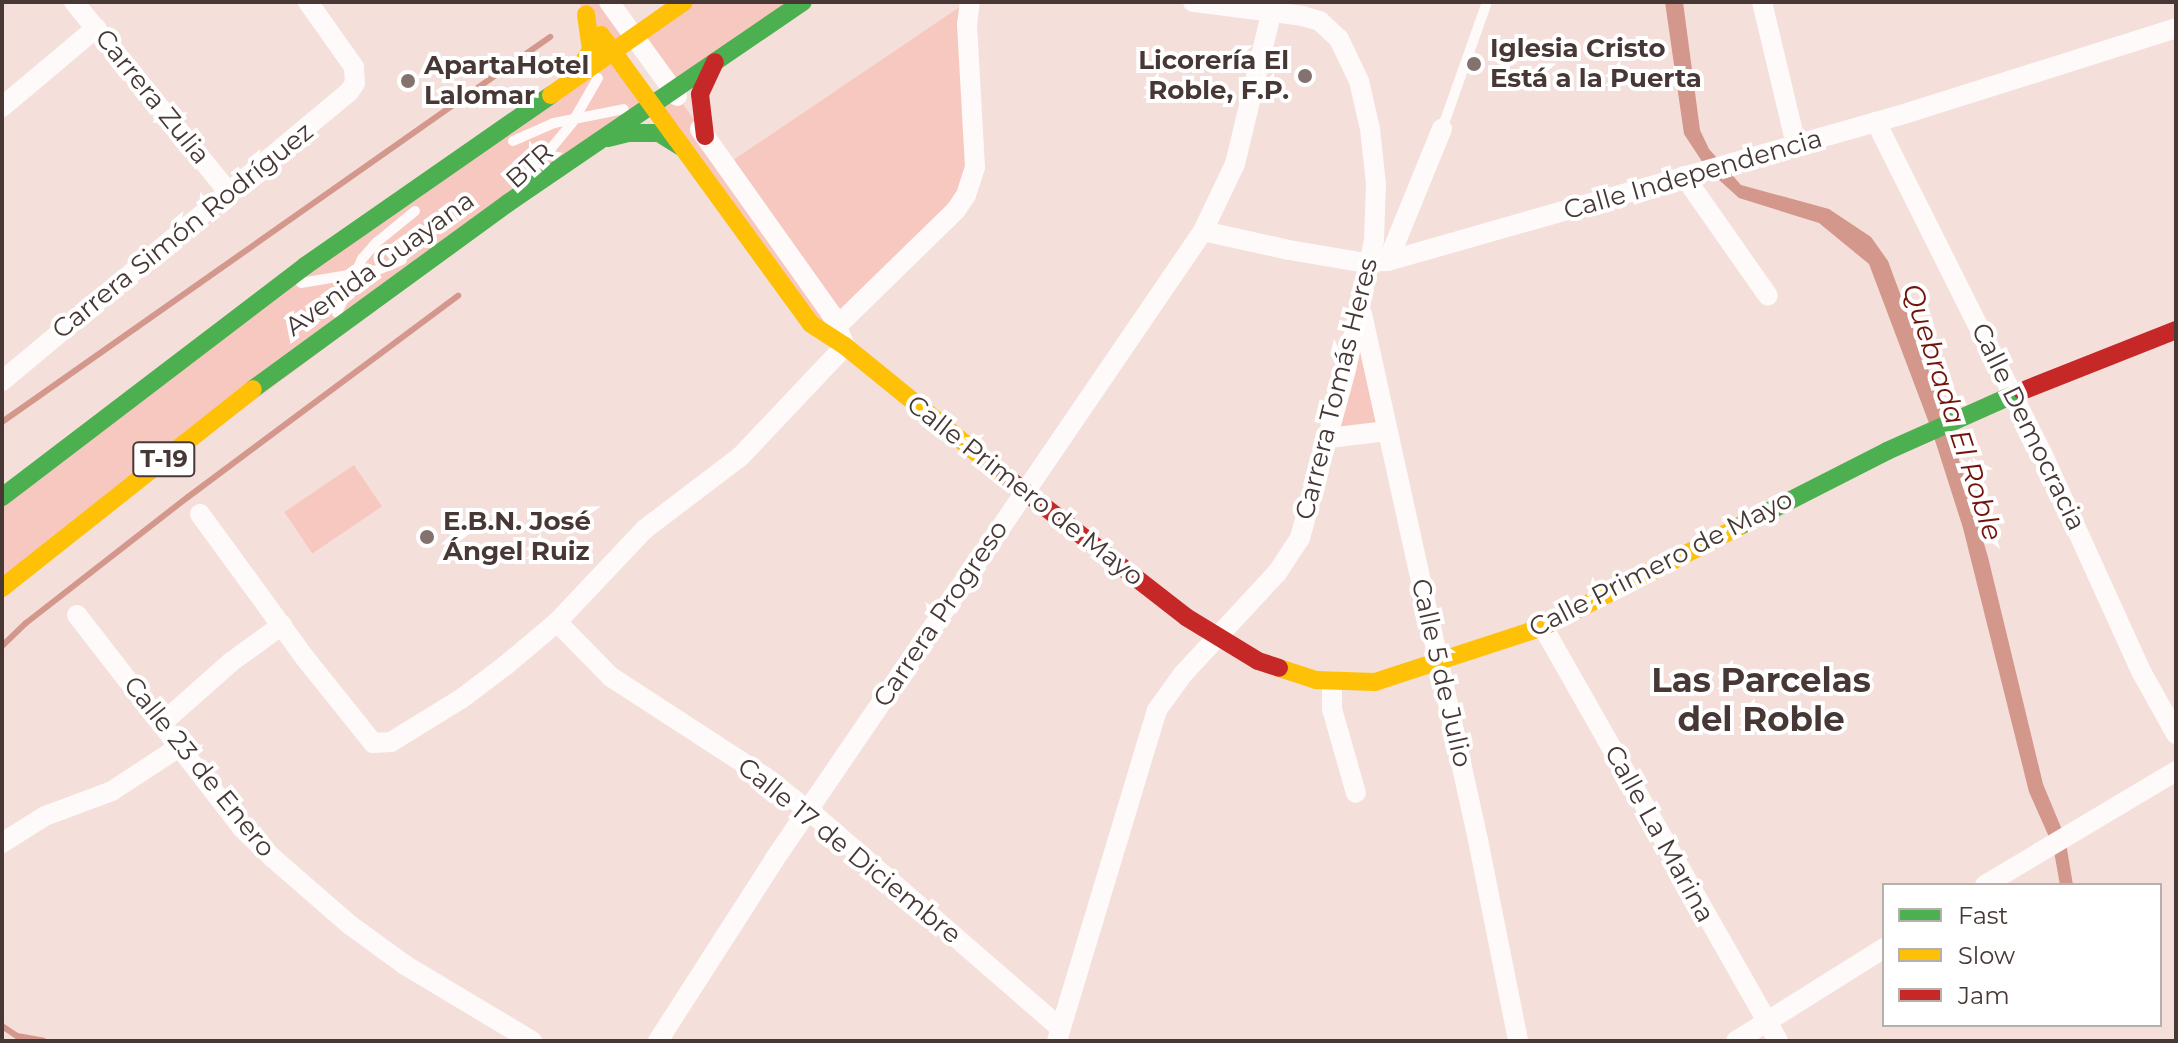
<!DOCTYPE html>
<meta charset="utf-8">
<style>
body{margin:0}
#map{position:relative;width:2178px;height:1043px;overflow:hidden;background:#f4dfda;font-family:Montserrat,sans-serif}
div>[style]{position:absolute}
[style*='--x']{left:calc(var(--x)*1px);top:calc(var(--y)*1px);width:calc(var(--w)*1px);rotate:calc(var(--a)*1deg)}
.green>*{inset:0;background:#f7c8c0;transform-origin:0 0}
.water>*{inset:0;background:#d3978c}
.stream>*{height:6px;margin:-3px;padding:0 3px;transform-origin:3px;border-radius:3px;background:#d3978c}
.lane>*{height:10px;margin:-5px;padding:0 5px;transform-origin:5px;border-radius:5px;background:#fdfaf9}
.street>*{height:20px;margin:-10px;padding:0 10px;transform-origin:10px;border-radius:10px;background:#fdfaf9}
.fast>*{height:18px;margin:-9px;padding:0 9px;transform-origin:9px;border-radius:9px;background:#4caf50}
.slow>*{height:18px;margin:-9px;padding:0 9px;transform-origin:9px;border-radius:9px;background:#ffc107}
.jam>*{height:18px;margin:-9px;padding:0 9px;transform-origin:9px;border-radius:9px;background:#c62828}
.dots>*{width:22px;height:22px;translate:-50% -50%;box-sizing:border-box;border:4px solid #fff;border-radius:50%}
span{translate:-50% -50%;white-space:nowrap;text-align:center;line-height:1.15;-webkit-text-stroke:8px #fff;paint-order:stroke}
.shield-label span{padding:2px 6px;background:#fff;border:2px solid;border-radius:6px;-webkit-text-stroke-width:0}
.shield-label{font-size:24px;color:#473835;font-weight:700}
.poi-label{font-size:26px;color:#473835;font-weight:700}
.left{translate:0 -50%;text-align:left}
.right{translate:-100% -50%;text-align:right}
.street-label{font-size:26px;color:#473835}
.water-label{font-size:28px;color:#73140c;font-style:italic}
.district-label{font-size:34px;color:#473835;font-weight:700}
.frame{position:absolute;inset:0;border:4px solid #473835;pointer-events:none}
.legend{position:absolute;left:1882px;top:883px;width:280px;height:144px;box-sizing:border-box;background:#fff;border:2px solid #b5afae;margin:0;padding:10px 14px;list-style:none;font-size:24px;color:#473835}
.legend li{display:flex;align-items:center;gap:16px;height:40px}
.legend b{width:40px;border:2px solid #b5afae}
</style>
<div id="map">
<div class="green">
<div style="clip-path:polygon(evenodd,578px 2px,609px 2px,634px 36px,684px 2px,803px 2px,673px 90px,726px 165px,967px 2px,971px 181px,827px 336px,652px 105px,2px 588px,2px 497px,612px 52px,578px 2px,634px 37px,672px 90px,652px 105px,613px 52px,634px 37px)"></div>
<div style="clip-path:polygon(1360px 307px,1388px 431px,1328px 438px)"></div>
<div style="left:354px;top:465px;width:50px;height:84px;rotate:56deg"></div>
</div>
<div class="water">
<div style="clip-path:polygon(1665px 2px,1683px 2px,1700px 130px,1709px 149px,1741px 185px,1829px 209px,1871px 237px,1888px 261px,1948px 423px,1988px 557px,2043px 784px,2065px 837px,2073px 885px,2060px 885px,2053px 846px,2029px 792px,1963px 528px,1932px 431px,1869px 264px,1819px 223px,1739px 198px,1707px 169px,1684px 134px)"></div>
</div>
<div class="stream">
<div style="--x:2;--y:422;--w:670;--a:-35.09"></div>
<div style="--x:2;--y:646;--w:33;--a:-44"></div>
<div style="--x:26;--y:623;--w:205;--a:-37.9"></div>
<div style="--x:188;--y:497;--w:337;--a:-36.7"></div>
<div style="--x:2;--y:1026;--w:18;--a:34"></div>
<div style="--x:17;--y:1036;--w:27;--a:10"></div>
</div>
<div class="lane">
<div style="--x:1442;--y:129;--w:135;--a:-70.5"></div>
<div style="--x:513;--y:141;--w:45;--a:-23.7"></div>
<div style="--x:554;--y:123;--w:71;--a:-11.3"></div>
<div style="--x:539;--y:163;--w:52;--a:-50.5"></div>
<div style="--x:572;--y:123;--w:52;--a:-60"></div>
<div style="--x:301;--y:283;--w:78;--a:-9.6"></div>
<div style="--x:378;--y:270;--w:26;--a:-23"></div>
<div style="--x:337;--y:313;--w:60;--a:-65.2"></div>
<div style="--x:362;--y:259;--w:23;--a:-49"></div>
<div style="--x:377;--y:242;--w:49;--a:-39.2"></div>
</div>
<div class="street">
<div style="--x:74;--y:2;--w:246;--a:50.9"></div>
<div style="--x:609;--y:2;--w:116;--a:54.1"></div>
<div style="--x:1762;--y:2;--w:147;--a:76.6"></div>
<div style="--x:2;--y:107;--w:123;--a:-40"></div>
<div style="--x:1876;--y:122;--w:370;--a:63.4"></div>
<div style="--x:2042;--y:453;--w:242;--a:65.6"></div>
<div style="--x:2142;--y:673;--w:70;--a:60.9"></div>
<div style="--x:1684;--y:176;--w:146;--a:55"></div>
<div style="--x:1203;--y:231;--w:88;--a:12.5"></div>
<div style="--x:1289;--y:250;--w:72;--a:9.6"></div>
<div style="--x:1360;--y:262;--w:28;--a:-2"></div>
<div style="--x:1388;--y:261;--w:537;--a:-15.9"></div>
<div style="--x:1904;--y:114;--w:285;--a:-17.5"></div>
<div style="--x:1388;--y:261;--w:143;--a:-67.8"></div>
<div style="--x:1362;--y:314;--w:539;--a:77.56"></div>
<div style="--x:1478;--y:840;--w:205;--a:78.7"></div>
<div style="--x:830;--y:333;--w:176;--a:-44.3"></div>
<div style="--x:956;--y:210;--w:18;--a:-56"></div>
<div style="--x:966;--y:195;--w:29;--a:-72"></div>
<div style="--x:975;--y:167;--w:142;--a:-93.2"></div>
<div style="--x:967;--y:25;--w:23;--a:-83"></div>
<div style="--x:2;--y:381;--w:452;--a:-39.8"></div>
<div style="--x:349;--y:92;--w:11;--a:-56"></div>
<div style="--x:355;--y:83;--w:16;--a:-94"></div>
<div style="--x:354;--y:67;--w:80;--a:-125.3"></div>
<div style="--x:1328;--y:438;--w:60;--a:-6.7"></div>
<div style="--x:200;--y:514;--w:178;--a:53.9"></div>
<div style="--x:305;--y:658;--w:109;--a:51.3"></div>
<div style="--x:373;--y:743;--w:18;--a:-3"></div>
<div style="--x:391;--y:742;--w:82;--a:-31.6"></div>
<div style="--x:461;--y:699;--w:56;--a:-37.1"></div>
<div style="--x:506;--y:665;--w:67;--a:-40.1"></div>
<div style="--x:557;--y:622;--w:128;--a:-46.6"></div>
<div style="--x:645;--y:529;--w:119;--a:-37.2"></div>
<div style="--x:740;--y:457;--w:153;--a:-46.6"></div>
<div style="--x:845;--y:346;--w:34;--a:-113"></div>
<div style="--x:832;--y:315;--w:228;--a:-125.4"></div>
<div style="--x:77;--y:615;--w:269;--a:52.2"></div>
<div style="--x:242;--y:828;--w:45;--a:44.1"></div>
<div style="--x:274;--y:859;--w:101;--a:41"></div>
<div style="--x:350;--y:925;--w:68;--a:36"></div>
<div style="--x:405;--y:965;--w:148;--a:30.9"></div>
<div style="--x:557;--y:622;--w:77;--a:45.5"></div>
<div style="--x:611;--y:677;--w:184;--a:33"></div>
<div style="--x:765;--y:777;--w:68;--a:37.9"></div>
<div style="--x:819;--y:819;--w:319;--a:40.9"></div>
<div style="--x:1543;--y:627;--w:476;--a:60.4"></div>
<div style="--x:1332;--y:682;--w:27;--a:90"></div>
<div style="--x:1332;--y:709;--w:87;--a:74.1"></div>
<div style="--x:161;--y:724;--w:94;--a:-41.5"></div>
<div style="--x:231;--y:662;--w:63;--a:-36"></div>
<div style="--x:2;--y:843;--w:51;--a:-32.1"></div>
<div style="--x:45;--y:816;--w:72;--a:-20.5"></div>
<div style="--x:112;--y:791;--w:80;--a:-33.3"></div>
<div style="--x:1985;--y:885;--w:222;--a:-30.8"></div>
<div style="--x:658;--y:1041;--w:215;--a:-57.3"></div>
<div style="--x:774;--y:860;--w:761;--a:-55.7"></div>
<div style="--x:1203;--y:231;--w:74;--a:-64.5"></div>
<div style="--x:1235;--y:164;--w:167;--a:-76.5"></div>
<div style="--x:1057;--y:1041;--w:346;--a:-73.2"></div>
<div style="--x:1157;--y:710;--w:44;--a:-54.2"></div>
<div style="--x:1183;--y:674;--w:138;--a:-47.1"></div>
<div style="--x:1277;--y:573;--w:42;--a:-56.7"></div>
<div style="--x:1300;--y:538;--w:174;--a:-74.7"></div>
<div style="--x:1346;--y:370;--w:133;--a:-77.8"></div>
<div style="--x:1374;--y:240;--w:56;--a:-88"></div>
<div style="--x:1376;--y:184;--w:55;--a:-96.2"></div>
<div style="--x:1370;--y:129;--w:49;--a:-102.9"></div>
<div style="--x:1359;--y:81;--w:47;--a:-115.5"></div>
<div style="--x:1339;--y:39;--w:26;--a:-137"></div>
<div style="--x:1320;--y:21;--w:18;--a:-164"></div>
<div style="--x:1303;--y:16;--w:111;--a:-172.7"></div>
<div style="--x:1736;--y:1041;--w:175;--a:-32.1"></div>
</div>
<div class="fast">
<div style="--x:608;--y:138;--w:21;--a:-14"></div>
<div style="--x:628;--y:133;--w:31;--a:0"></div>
<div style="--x:659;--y:133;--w:26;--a:32"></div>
<div style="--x:253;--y:389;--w:316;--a:-36.1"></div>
<div style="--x:508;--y:203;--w:357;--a:-34.3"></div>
<div style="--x:2;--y:497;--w:381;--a:-37.3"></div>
<div style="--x:305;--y:266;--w:300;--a:-34.8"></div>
<div style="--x:1738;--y:527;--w:167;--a:-27"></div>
<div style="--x:1887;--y:451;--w:148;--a:-24"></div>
</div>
<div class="slow">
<div style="--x:601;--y:35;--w:357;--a:54"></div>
<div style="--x:811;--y:324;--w:40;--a:32.9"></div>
<div style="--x:845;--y:346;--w:206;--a:39.1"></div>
<div style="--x:573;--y:78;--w:33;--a:-57"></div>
<div style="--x:591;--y:50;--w:36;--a:-98"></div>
<div style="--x:551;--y:95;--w:162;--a:-35"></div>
<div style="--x:2;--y:588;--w:320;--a:-38.4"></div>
<div style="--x:1279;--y:668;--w:39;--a:18"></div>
<div style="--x:1316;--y:680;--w:59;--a:1.9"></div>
<div style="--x:1375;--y:682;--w:177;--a:-18.1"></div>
<div style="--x:1543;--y:627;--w:219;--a:-27.1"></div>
</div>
<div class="jam">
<div style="--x:705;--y:136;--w:42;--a:-96.8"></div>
<div style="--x:700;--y:94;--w:35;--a:-65"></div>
<div style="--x:2022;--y:391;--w:166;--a:-21.6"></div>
<div style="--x:1005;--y:476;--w:229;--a:37.9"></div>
<div style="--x:1186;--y:617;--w:84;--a:31.4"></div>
<div style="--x:1258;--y:661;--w:22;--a:18"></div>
</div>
<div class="dots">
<div style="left:1474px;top:64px;background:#84726f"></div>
<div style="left:1305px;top:76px;background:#84726f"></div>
<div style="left:408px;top:81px;background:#84726f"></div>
<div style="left:427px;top:537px;background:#84726f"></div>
</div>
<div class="shield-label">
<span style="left:164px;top:459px">T-19</span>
</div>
<div class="poi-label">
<span class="left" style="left:1490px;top:64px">Iglesia Cristo<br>Está a la Puerta</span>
<span class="right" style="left:1289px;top:76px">Licorería El<br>Roble, F.P.</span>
<span class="left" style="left:424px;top:81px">ApartaHotel<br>Lalomar</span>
<span class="left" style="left:443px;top:537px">E.B.N. José<br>Ángel Ruiz</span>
</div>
<div class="street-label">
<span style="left:152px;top:97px;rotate:51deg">Carrera Zulia</span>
<span style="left:530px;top:166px;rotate:-42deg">BTR</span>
<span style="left:1693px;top:175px;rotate:-16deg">Calle Independencia</span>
<span style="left:183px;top:231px;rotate:-39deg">Carrera Simón Rodríguez</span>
<span style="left:380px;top:264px;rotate:-36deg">Avenida Guayana</span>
<span style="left:1337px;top:389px;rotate:-76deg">Carrera Tomás Heres</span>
<span style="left:2028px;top:427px;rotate:64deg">Calle Democracia</span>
<span style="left:1025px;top:491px;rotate:38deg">Calle Primero de Mayo</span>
<span style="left:1661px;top:564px;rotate:-27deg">Calle Primero de Mayo</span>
<span style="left:941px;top:614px;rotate:-56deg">Carrera Progreso</span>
<span style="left:1441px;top:673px;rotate:77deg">Calle 5 de Julio</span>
<span style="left:199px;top:767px;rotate:51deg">Calle 23 de Enero</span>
<span style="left:1659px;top:834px;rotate:61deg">Calle La Marina</span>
<span style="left:849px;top:851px;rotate:39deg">Calle 17 de Diciembre</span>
</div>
<div class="water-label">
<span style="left:1953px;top:412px;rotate:72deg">Quebrada El Roble</span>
</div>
<div class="district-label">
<span style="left:1761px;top:700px">Las Parcelas<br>del Roble</span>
</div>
<div class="frame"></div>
<ul class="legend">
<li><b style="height:10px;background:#4caf50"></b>Fast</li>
<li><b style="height:10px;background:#ffc107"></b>Slow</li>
<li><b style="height:10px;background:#c62828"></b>Jam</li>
</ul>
</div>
